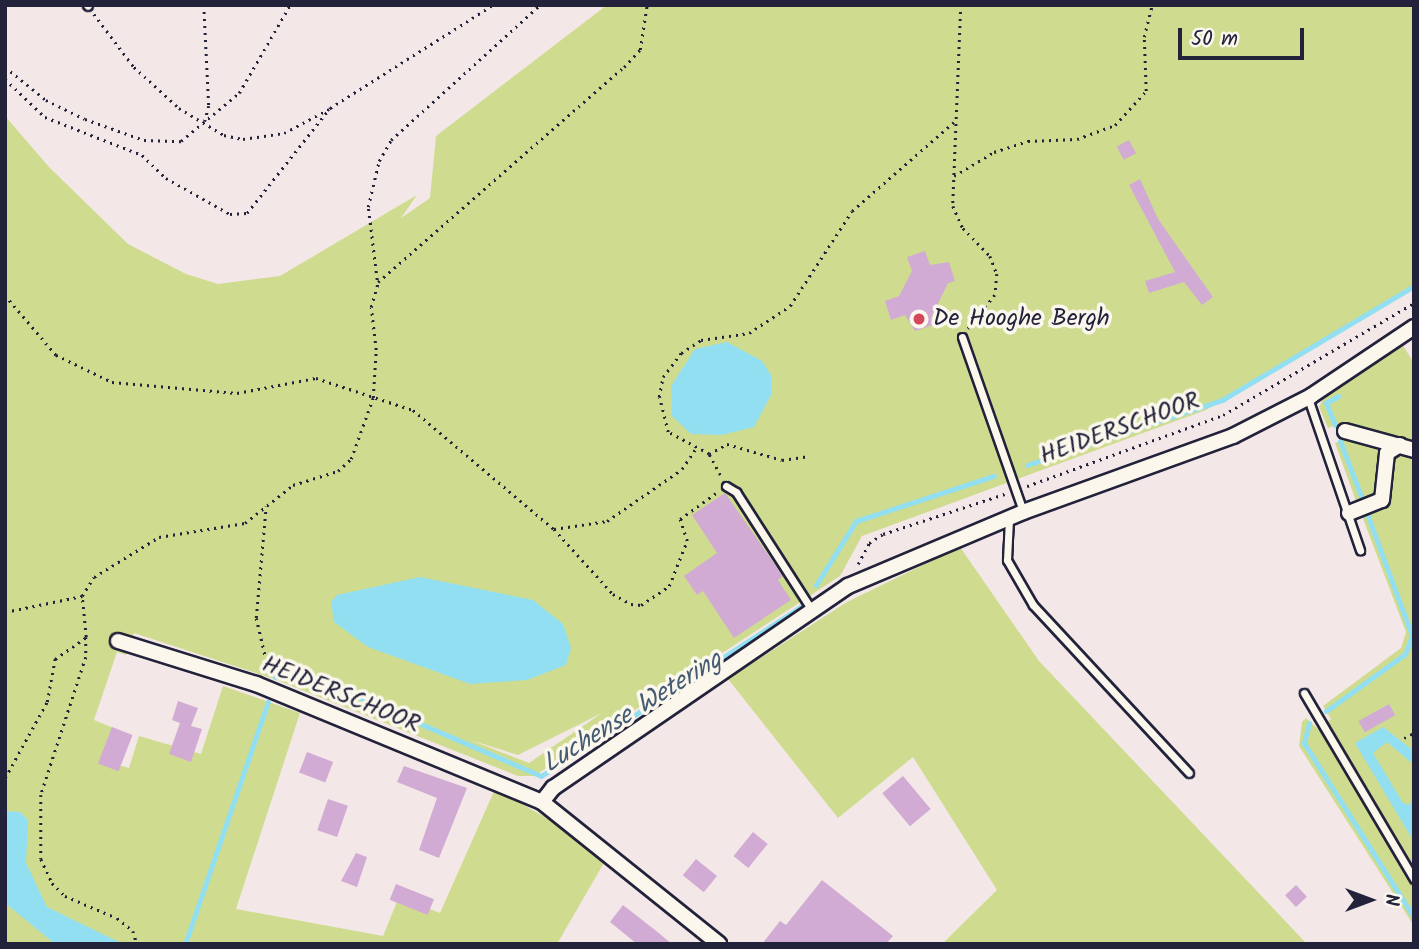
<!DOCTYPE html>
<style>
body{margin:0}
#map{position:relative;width:1419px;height:949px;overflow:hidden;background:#f3e8e7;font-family:Kalam,sans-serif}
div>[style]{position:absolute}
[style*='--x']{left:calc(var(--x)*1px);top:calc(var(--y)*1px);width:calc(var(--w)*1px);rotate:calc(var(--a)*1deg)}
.green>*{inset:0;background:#cfdc90}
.water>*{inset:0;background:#92dff1}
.stream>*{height:5px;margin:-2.5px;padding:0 2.5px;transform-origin:2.5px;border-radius:2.5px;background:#92dff1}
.building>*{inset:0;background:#d1abd4;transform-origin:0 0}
.path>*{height:2.5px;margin-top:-1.25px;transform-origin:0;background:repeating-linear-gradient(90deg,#22223b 0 2px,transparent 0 7px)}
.roads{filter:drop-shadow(2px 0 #22223b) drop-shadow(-2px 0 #22223b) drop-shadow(0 2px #22223b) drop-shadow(0 -2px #22223b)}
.lane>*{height:7px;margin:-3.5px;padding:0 3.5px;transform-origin:3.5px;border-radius:3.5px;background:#fbf7ec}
.street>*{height:14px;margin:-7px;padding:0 7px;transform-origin:7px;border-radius:7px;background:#fbf7ec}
.dots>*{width:19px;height:19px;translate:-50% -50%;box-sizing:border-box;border:4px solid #fbf7ec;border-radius:50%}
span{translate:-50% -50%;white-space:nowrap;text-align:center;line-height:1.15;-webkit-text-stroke:7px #fbf7ec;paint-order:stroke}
.poi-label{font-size:24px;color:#22223b}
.left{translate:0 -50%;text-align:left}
.street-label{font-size:24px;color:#22223b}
.water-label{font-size:26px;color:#445b72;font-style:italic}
.frame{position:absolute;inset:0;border:7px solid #22223b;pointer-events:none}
.north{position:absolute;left:1335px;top:865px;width:70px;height:70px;-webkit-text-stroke:5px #fbf7ec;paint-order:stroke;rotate:90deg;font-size:19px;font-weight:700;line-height:28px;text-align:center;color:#22223b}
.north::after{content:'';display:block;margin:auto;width:24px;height:32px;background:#22223b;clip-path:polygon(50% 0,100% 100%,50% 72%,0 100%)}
.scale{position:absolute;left:1178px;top:28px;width:126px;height:32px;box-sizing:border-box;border:4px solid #22223b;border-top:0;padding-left:9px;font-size:21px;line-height:24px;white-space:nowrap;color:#22223b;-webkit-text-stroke:5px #fbf7ec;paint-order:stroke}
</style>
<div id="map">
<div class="green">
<div style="clip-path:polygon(evenodd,607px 5px,1414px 5px,1414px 289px,1206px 410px,862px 536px,840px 576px,534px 776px,518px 776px,274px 679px,134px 633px,126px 655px,117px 652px,94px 720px,116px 729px,107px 762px,129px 768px,139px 736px,201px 754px,223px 686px,300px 713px,236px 909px,383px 936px,399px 897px,440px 913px,495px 789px,552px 821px,605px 861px,557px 944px,5px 944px,5px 116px,49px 167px,128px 244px,186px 274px,218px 284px,280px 276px,417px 195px,401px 218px,430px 198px,436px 136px,607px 5px,602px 713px,529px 763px,470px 740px,518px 755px,602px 713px)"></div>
<div style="clip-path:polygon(1402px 344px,1414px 363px,1414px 926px,1299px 746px,1302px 722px,1306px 718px,1318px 729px,1331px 719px,1323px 706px,1401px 648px,1406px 632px,1362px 516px,1376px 511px,1370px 496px,1356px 501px,1335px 443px,1348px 437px,1342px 423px,1328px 428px,1319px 407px,1325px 395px)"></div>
<div style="clip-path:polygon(960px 547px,1039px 661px,1307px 944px,942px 944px,997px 890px,913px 757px,838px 818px,728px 679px,847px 602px)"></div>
</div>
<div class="water">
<div style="clip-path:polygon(727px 342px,762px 361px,771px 375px,771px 395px,754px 427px,722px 435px,691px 434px,672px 416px,671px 386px,695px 349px)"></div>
<div style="clip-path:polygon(420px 577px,533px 600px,563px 624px,571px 648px,566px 665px,527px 680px,470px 684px,368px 647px,334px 622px,331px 602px,337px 595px)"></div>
<div style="clip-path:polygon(1383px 727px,1414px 751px,1414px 765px,1387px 742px,1373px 753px,1403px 803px,1409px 805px,1414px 797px,1414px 842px,1355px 743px)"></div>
<div style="clip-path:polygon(5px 811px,20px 812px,28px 820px,26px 863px,47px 907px,123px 944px,55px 944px,5px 903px)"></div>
</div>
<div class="stream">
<div style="--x:1335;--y:425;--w:24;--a:-112"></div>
<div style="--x:1326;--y:403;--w:14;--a:-30"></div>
<div style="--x:1340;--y:441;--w:62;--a:69.2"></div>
<div style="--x:1027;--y:465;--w:206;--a:-18.4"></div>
<div style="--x:1222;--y:400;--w:223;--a:-30.7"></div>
<div style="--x:816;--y:585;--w:75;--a:-58"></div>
<div style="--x:856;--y:521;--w:145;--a:-18.1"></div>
<div style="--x:275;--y:677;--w:15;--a:-70"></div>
<div style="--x:280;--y:663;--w:284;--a:23.4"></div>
<div style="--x:541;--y:776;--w:309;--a:-33.1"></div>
<div style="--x:1326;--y:711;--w:97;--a:-35.8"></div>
<div style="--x:1405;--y:654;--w:19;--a:-69"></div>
<div style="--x:1412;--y:636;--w:130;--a:-110.2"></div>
<div style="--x:1309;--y:723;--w:21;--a:104"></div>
<div style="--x:1304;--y:743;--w:207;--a:57.8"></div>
<div style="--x:185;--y:944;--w:256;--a:-71.1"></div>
</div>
<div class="building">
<div style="left:1129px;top:140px;width:15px;height:14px;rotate:62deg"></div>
<div style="clip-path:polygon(1140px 179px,1158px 219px,1213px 297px,1202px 305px,1184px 282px,1149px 293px,1145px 281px,1175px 272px,1129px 185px)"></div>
<div style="clip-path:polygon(925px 251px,930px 265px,949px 262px,955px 281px,948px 283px,931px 318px,933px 325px,915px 331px,905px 315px,891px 320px,885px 301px,899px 296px,912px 271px,907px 257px)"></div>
<div style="clip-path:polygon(725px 493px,783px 576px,778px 580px,791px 600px,734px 638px,703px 591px,697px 595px,684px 576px,717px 553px,692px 515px)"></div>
<div style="clip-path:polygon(178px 701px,198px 708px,191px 726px,202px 729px,191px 762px,169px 754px,180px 723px,172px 720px)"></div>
<div style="left:1389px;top:704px;width:13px;height:35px;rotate:61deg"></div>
<div style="left:112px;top:727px;width:22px;height:39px;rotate:21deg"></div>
<div style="left:307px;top:752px;width:28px;height:22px;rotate:21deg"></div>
<div style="clip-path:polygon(404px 766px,467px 788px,439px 858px,419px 850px,437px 798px,397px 782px)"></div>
<div style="left:903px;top:776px;width:43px;height:27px;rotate:50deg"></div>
<div style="left:328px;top:799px;width:21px;height:33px;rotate:19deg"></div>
<div style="left:753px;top:832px;width:19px;height:31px;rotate:39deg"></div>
<div style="clip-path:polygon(356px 853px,367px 857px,357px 887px,341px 881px)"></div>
<div style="left:696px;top:859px;width:27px;height:21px;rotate:39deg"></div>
<div style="clip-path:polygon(822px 880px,893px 936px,886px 944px,762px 944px,780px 921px,786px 925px)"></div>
<div style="left:396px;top:884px;width:41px;height:17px;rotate:22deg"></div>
<div style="left:1296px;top:885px;width:16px;height:15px;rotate:47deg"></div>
<div style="clip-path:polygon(623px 905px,655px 930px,672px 944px,637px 944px,610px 922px)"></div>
</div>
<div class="path">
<div style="--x:204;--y:5;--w:101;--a:87.2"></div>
<div style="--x:209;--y:106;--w:16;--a:105"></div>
<div style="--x:961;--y:5;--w:201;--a:92.3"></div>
<div style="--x:953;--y:206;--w:24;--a:66"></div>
<div style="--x:963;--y:228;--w:39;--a:46"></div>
<div style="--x:990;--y:256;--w:19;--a:69"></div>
<div style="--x:997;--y:274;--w:21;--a:95"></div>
<div style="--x:995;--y:295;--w:43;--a:128.5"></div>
<div style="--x:94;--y:14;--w:66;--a:53"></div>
<div style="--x:134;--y:67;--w:61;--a:42.3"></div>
<div style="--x:179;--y:108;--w:52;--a:31"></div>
<div style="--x:224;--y:135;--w:19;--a:12"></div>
<div style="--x:243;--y:139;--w:41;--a:-8.3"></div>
<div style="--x:284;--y:133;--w:51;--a:-28.1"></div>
<div style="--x:5;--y:67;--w:53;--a:38.8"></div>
<div style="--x:46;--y:100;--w:43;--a:26"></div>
<div style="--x:85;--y:119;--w:63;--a:19.6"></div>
<div style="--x:144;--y:140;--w:37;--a:2"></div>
<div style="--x:181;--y:141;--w:75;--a:-39.6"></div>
<div style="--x:239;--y:93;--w:102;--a:-59.9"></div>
<div style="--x:5;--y:79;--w:55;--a:43.5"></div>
<div style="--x:45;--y:117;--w:104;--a:21.4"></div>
<div style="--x:142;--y:155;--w:33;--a:44"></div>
<div style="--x:166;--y:178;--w:73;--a:29.4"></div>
<div style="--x:230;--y:214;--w:17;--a:-3"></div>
<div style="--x:247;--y:213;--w:134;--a:-51.7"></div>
<div style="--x:330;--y:108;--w:193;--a:-32.3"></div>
<div style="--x:954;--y:176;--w:47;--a:-31"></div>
<div style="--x:994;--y:152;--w:36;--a:-18"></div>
<div style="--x:1028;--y:141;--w:49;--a:-2.3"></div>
<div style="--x:1077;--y:139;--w:40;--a:-20.2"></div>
<div style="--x:1115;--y:125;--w:46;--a:-47.6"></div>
<div style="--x:1146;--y:91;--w:54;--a:-92.1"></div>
<div style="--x:1144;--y:37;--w:33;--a:-76"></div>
<div style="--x:377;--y:280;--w:74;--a:-97"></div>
<div style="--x:368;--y:207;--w:47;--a:-76.6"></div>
<div style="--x:379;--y:161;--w:24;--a:-60"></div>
<div style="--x:391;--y:140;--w:201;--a:-42.2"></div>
<div style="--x:5;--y:295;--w:79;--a:49.6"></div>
<div style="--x:56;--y:355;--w:62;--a:25.7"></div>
<div style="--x:112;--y:382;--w:125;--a:5"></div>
<div style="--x:237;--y:393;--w:80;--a:-10.8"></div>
<div style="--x:316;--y:378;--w:102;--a:18.3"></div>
<div style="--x:413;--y:410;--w:185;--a:40.2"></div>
<div style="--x:554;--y:529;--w:88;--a:47.8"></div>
<div style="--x:613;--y:594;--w:21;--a:29"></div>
<div style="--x:631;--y:604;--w:10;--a:6"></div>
<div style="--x:641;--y:605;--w:34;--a:-34"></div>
<div style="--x:669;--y:586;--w:48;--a:-68.2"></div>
<div style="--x:687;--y:541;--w:23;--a:-108"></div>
<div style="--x:680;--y:519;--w:44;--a:-35.8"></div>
<div style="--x:709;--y:454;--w:21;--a:-29"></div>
<div style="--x:727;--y:444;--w:57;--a:16.2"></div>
<div style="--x:782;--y:460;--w:28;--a:-8"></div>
<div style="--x:720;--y:475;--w:24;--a:-118"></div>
<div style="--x:709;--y:454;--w:47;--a:-151.8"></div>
<div style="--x:668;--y:432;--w:36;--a:-104"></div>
<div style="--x:659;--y:397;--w:20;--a:-79"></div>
<div style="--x:663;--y:377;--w:30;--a:-53"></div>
<div style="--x:681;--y:353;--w:24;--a:-33"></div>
<div style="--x:701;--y:340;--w:49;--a:-8.3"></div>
<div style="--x:749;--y:333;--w:49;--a:-33.4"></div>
<div style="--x:790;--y:306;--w:113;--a:-56.9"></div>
<div style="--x:852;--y:211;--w:135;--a:-41.1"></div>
<div style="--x:1027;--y:486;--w:208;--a:-19.9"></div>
<div style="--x:1223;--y:415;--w:221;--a:-30.4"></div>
<div style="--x:554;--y:529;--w:54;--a:-8.6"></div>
<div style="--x:607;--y:521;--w:91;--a:-34.7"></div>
<div style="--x:682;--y:469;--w:25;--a:-56"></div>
<div style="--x:858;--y:564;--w:24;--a:-62"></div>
<div style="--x:869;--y:543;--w:17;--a:-33"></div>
<div style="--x:883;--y:534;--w:128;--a:-18.2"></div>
<div style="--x:5;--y:612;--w:79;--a:-11.7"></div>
<div style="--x:86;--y:637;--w:20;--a:90"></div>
<div style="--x:86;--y:657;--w:145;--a:108.1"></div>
<div style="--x:41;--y:795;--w:64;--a:90"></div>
<div style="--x:41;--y:859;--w:26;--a:65"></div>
<div style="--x:52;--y:883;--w:18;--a:45"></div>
<div style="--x:65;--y:896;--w:56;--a:22.9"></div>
<div style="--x:117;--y:918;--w:21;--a:39"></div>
<div style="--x:133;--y:931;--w:14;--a:73"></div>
<div style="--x:262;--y:671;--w:11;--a:-68"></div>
<div style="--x:266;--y:661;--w:44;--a:-103.1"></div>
<div style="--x:256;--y:618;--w:112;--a:-84.9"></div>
<div style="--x:1404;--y:738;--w:11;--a:-27"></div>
<div style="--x:5;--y:778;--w:87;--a:-61.1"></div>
<div style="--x:47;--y:702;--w:44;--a:-79.5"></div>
<div style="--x:55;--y:659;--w:38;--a:-35"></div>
<div style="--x:86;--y:637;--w:41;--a:-95.6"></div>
<div style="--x:82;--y:596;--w:22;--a:-58"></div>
<div style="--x:94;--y:577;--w:76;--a:-31.6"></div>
<div style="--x:159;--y:537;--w:87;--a:-9.2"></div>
<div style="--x:245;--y:523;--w:61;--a:-38.4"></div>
<div style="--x:293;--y:485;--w:47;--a:-17.3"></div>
<div style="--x:338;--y:471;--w:18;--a:-43"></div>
<div style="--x:351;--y:459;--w:65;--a:-70.2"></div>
<div style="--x:373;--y:398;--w:48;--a:-86.4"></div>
<div style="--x:376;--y:350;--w:43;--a:-96.6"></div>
<div style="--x:371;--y:307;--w:26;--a:-74"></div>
<div style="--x:378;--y:282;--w:327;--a:-41.2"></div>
<div style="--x:624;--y:67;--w:23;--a:-47"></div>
<div style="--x:640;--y:50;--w:46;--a:-81.2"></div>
</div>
<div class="roads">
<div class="lane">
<div style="--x:87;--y:5;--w:1;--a:45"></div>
<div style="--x:962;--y:337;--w:184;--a:70.7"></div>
<div style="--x:1308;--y:398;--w:161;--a:71.1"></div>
<div style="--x:726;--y:486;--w:12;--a:31"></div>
<div style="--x:736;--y:492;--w:139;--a:57.3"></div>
<div style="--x:1009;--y:519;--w:41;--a:92.8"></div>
<div style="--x:1007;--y:560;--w:52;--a:60"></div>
<div style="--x:1033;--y:605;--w:229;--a:47.1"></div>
<div style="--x:1304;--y:693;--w:216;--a:59.4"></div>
</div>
<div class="street">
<div style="--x:1345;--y:431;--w:72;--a:15.4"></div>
<div style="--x:1349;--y:513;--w:35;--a:-22"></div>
<div style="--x:1382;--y:500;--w:47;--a:-83.9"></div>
<div style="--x:1387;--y:453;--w:15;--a:-32"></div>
<div style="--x:118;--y:641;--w:145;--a:17.3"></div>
<div style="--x:256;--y:684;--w:309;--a:22.4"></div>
<div style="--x:542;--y:802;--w:227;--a:38.7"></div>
<div style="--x:542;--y:802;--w:18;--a:-52"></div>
<div style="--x:553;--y:788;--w:358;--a:-34.4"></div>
<div style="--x:848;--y:586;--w:190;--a:-22.9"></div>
<div style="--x:1023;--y:512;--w:223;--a:-19.9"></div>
<div style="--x:1233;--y:436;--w:88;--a:-27.1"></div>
<div style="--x:1311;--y:396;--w:124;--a:-33.8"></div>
</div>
</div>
<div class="dots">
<div style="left:919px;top:319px;background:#d1495b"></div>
</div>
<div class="poi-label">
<span class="left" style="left:933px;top:319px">De Hooghe Bergh</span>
</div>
<div class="street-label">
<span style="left:1120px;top:429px;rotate:-20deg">HEIDERSCHOOR</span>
<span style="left:341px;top:695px;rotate:22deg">HEIDERSCHOOR</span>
</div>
<div class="water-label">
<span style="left:633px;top:713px;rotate:-32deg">Luchense Wetering</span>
</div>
<div class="frame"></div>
<div class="north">N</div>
<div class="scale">50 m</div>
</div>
